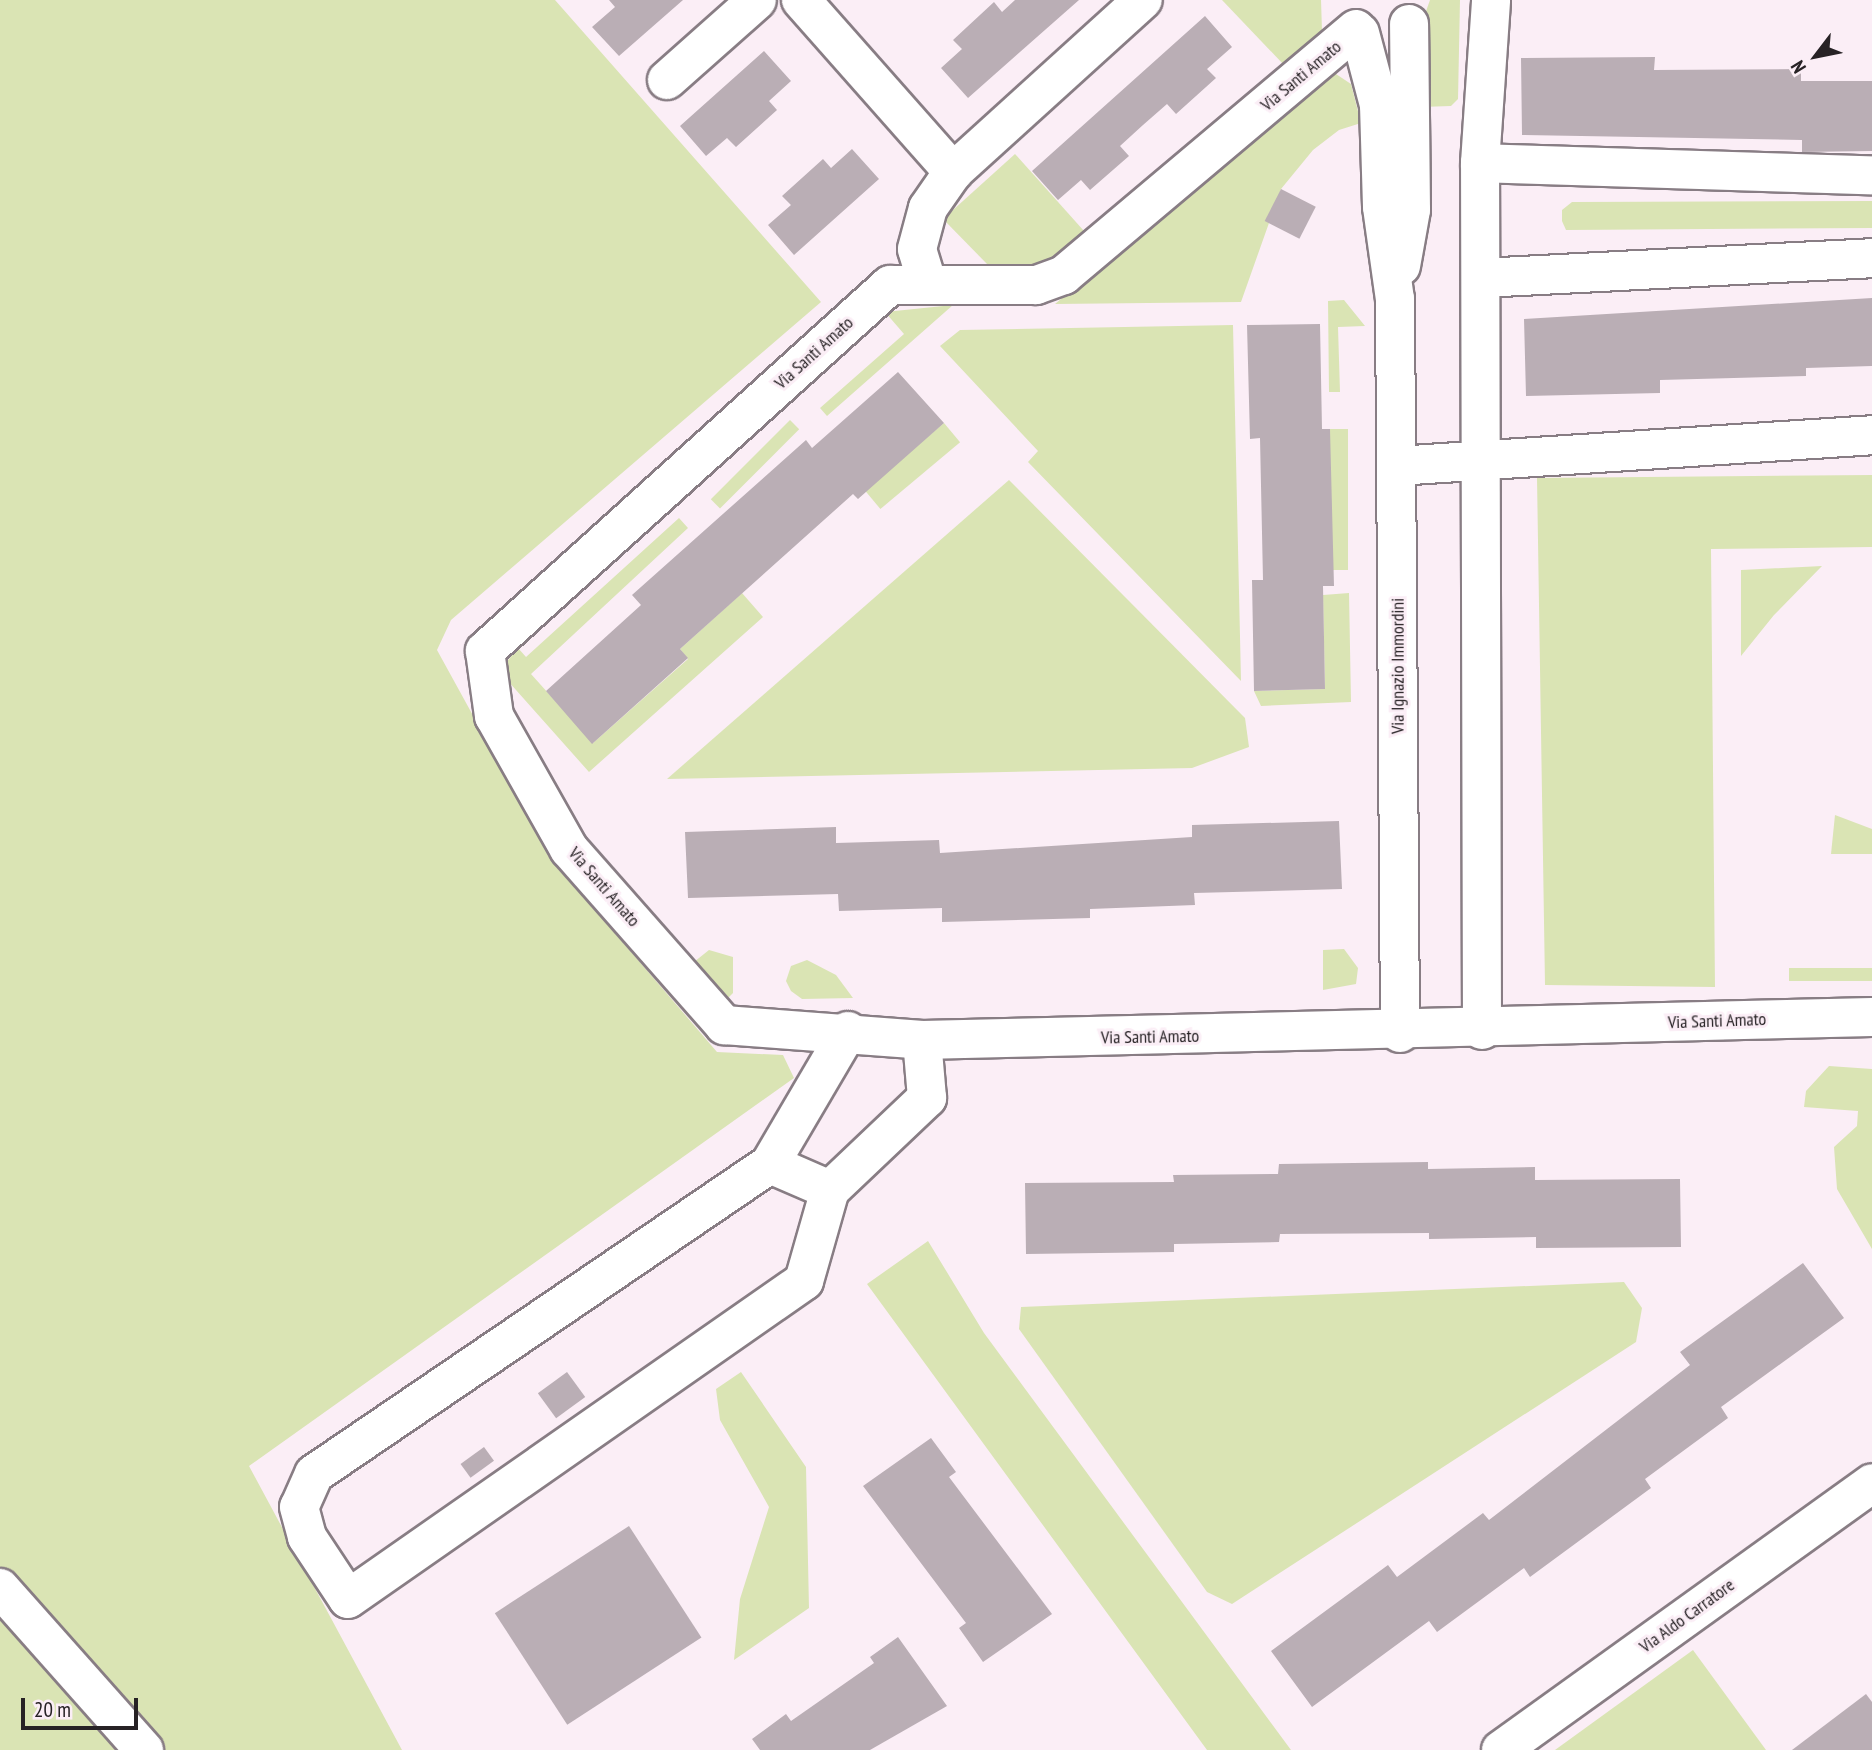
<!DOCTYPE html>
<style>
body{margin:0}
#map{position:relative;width:1872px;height:1750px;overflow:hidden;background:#fbeef6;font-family:"PT Sans Narrow",sans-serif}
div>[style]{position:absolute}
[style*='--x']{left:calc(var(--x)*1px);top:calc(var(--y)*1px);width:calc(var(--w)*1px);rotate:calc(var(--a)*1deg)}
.green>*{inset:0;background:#dae4b4;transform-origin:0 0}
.building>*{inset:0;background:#baaeb5;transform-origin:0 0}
.roads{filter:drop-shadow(2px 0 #887d84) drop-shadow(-2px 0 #887d84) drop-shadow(0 2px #887d84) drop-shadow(0 -2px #887d84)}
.minor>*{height:38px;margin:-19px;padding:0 19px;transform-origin:19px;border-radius:19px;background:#fff}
span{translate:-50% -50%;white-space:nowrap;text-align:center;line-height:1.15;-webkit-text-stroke:6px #fbeef6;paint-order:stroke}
.street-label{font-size:18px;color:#272225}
.north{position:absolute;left:1781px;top:21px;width:70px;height:70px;-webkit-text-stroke:5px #fbeef6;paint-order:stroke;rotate:238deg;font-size:19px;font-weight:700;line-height:28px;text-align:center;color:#272225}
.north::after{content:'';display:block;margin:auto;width:24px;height:32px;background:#272225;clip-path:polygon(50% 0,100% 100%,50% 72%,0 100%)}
.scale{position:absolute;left:21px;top:1698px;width:117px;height:32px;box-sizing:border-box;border:4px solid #272225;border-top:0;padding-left:9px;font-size:21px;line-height:24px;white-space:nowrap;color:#272225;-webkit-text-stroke:5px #fbeef6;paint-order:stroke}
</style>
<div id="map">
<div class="green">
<div style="clip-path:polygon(0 0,555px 0,821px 302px,451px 620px,437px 650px,553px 861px,717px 1052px,783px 1055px,794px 1078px,249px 1466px,402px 1750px,160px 1750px,0 1569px)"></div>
<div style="clip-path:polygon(1222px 0,1321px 0,1322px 31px,1284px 65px)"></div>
<div style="clip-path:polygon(1430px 0,1460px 0,1458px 99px,1451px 106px,1421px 107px,1424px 17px)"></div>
<div style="clip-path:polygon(1333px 72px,1351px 84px,1361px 123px,1339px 130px,1313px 150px,1281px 189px,1241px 302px,1055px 304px)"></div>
<div style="clip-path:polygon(1015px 154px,1084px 231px,1041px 266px,988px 265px,943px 219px)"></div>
<div style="clip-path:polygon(1872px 201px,1872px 228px,1566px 230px,1562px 221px,1562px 210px,1572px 202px)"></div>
<div style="clip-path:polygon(1344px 300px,1365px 326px,1338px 327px,1340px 392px,1329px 392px,1328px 301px)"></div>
<div style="clip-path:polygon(953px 305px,827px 416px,820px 408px,904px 334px,885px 312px)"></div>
<div style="clip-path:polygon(1233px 325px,1241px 681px,1028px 462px,1038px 451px,940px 346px,960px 330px)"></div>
<div style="left:790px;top:420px;width:13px;height:112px;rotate:45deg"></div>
<div style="left:944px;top:423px;width:25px;height:104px;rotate:50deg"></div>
<div style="left:1330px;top:429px;width:18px;height:141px"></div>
<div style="clip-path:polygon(1872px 475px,1872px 547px,1711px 549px,1715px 987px,1545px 985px,1537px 478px)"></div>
<div style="clip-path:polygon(1009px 480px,1245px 718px,1249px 747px,1192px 768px,667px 779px)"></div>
<div style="clip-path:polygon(679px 518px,688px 528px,531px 674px,593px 743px,688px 659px,680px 649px,742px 593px,763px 617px,589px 772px,508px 681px,504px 665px,518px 648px,526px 657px)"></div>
<div style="clip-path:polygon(1822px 566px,1774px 615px,1741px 656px,1741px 570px)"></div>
<div style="clip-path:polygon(1349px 593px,1351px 702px,1261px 706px,1254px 691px,1325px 689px,1323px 595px)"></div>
<div style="clip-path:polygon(1835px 815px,1872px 829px,1872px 854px,1831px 854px)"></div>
<div style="clip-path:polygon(1344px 949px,1358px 968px,1356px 984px,1323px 990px,1323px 950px)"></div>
<div style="clip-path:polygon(709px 950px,733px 957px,733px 993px,725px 1001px,694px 962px)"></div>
<div style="clip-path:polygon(807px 960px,836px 975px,853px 998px,802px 999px,791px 991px,786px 981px,791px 966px)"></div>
<div style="left:1872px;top:968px;width:13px;height:83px;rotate:90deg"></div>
<div style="clip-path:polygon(1829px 1066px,1872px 1069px,1872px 1249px,1837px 1189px,1834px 1147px,1857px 1126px,1858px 1111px,1804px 1107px,1806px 1091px)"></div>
<div style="clip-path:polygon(928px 1241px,984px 1333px,1291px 1750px,1207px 1750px,867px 1284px)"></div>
<div style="clip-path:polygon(1624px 1282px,1642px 1308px,1636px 1342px,1232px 1604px,1207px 1592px,1019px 1329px,1021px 1307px)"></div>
<div style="clip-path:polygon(741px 1372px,806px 1467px,809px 1608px,734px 1660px,740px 1599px,769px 1507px,720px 1420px,716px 1389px)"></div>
<div style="clip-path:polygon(0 1614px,120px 1750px,0 1750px)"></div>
<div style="clip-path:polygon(1693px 1650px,1766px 1750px,1555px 1750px)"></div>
</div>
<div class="building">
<div style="clip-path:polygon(609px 0,683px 0,619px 56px,592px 27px,615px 7px)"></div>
<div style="clip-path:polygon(1015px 0,1079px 0,968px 98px,941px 68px,962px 49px,953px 40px,994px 2px,1002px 12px)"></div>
<div style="clip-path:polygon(1205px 16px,1232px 47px,1207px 69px,1216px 78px,1176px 114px,1167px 104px,1143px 125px,1120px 146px,1129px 156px,1090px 190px,1081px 180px,1058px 200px,1032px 171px)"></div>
<div style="clip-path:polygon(764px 51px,791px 81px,769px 101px,777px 110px,736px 147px,727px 138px,706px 156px,680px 126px)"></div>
<div style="clip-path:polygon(1655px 57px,1654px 70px,1801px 69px,1801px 81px,1872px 81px,1872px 151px,1802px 152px,1802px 140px,1522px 135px,1521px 58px)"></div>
<div style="clip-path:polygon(852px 149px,879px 179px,794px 255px,768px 225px,791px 205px,782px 196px,823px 159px,831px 168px)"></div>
<div style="left:1281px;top:189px;width:39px;height:36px;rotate:27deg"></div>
<div style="clip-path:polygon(1872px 298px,1872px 366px,1806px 368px,1806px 376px,1660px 380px,1660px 393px,1526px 396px,1524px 319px)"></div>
<div style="clip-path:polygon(1320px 324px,1322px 429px,1330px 429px,1334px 586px,1323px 586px,1325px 689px,1254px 691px,1252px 580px,1263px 580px,1260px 438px,1250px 439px,1247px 325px)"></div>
<div style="clip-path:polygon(898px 372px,944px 423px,858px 499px,853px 494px,680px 649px,688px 658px,592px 744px,546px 691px,641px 605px,632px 595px,806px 440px,812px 448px)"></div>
<div style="clip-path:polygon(1339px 821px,1342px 889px,1194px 893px,1195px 905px,1090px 909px,1090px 918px,942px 922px,942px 908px,839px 911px,838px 894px,688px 898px,685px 832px,836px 827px,836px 843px,939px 840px,940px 853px,1192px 837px,1192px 825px)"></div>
<div style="clip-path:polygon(1428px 1162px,1428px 1169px,1535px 1167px,1535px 1180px,1680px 1179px,1681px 1247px,1536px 1248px,1536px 1237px,1429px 1239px,1429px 1233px,1280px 1234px,1279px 1242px,1174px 1244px,1174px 1252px,1026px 1254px,1025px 1183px,1174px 1182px,1173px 1175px,1278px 1174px,1279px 1164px)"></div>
<div style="clip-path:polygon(1803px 1263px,1844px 1318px,1721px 1407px,1728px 1418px,1645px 1479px,1651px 1488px,1530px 1577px,1524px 1568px,1437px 1632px,1429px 1621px,1312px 1707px,1271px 1651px,1388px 1565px,1397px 1577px,1483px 1513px,1489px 1520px,1690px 1365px,1680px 1352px)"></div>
<div style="left:567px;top:1372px;width:31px;height:36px;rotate:54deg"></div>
<div style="clip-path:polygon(931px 1438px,956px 1472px,949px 1477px,1052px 1614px,983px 1662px,959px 1628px,966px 1623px,863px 1486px)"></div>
<div style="left:484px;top:1447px;width:17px;height:29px;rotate:54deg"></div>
<div style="left:629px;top:1526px;width:133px;height:160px;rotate:57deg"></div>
<div style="clip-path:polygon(898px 1637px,947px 1706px,870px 1750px,760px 1750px,752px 1739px,786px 1714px,791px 1721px,874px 1663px,870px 1657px)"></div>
<div style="clip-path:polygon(1866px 1694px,1872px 1702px,1872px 1750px,1792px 1750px)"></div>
</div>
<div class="roads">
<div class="minor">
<div style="--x:801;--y:0;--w:230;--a:48.5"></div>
<div style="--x:1356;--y:29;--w:382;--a:139.9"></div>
<div style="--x:1064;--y:275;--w:30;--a:160"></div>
<div style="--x:1036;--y:285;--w:146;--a:180"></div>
<div style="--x:890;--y:285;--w:546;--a:137.9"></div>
<div style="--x:485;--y:651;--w:66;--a:82.1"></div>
<div style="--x:494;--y:716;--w:153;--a:60.6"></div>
<div style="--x:569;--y:849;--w:235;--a:48.6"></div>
<div style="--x:724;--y:1025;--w:199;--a:4.3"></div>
<div style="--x:922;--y:1040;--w:950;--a:-1.39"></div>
<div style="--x:1360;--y:33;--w:74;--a:75.2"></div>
<div style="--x:1379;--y:105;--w:102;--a:88.3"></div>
<div style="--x:1382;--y:207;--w:93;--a:82"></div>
<div style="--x:1395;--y:299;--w:734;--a:89.61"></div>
<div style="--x:667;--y:80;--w:120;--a:-41.6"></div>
<div style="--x:1480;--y:163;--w:392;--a:1.8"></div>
<div style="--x:1401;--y:266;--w:57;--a:-79.9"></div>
<div style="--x:1411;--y:210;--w:186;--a:-90.6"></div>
<div style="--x:1481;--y:278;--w:392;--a:-2.9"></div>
<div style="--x:927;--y:282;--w:34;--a:-107"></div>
<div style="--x:917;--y:249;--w:42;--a:-75"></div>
<div style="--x:928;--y:208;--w:44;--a:-55.2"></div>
<div style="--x:953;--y:172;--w:256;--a:-42.2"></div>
<div style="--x:1396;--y:466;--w:477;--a:-3.7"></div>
<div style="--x:1482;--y:1030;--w:867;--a:-90.13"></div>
<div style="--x:1480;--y:163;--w:163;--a:-86.1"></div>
<div style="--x:848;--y:1031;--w:154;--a:120.4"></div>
<div style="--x:770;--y:1164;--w:551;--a:145.79"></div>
<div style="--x:314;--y:1474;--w:36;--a:114"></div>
<div style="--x:299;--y:1507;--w:31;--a:75"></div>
<div style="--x:307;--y:1537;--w:74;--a:56.5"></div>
<div style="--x:348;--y:1599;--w:556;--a:-34.89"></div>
<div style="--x:804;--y:1281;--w:95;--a:-74.1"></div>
<div style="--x:830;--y:1190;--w:134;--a:-43.5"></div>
<div style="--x:927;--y:1098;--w:58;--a:-94.9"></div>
<div style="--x:770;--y:1164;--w:65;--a:23.4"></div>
<div style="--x:0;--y:1588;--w:217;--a:48.4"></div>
<div style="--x:1501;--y:1750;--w:457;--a:-35.7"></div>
</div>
</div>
<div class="street-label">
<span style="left:1301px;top:76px;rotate:-40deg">Via Santi Amato</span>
<span style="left:814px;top:353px;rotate:-42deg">Via Santi Amato</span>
<span style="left:1398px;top:666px;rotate:-90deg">Via Ignazio Immordini</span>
<span style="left:604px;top:887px;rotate:49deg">Via Santi Amato</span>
<span style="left:1717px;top:1021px;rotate:-2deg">Via Santi Amato</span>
<span style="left:1150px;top:1037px;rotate:-1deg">Via Santi Amato</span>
<span style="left:1687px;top:1616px;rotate:-36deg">Via Aldo Carratore</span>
</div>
<div class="north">N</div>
<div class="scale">20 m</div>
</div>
